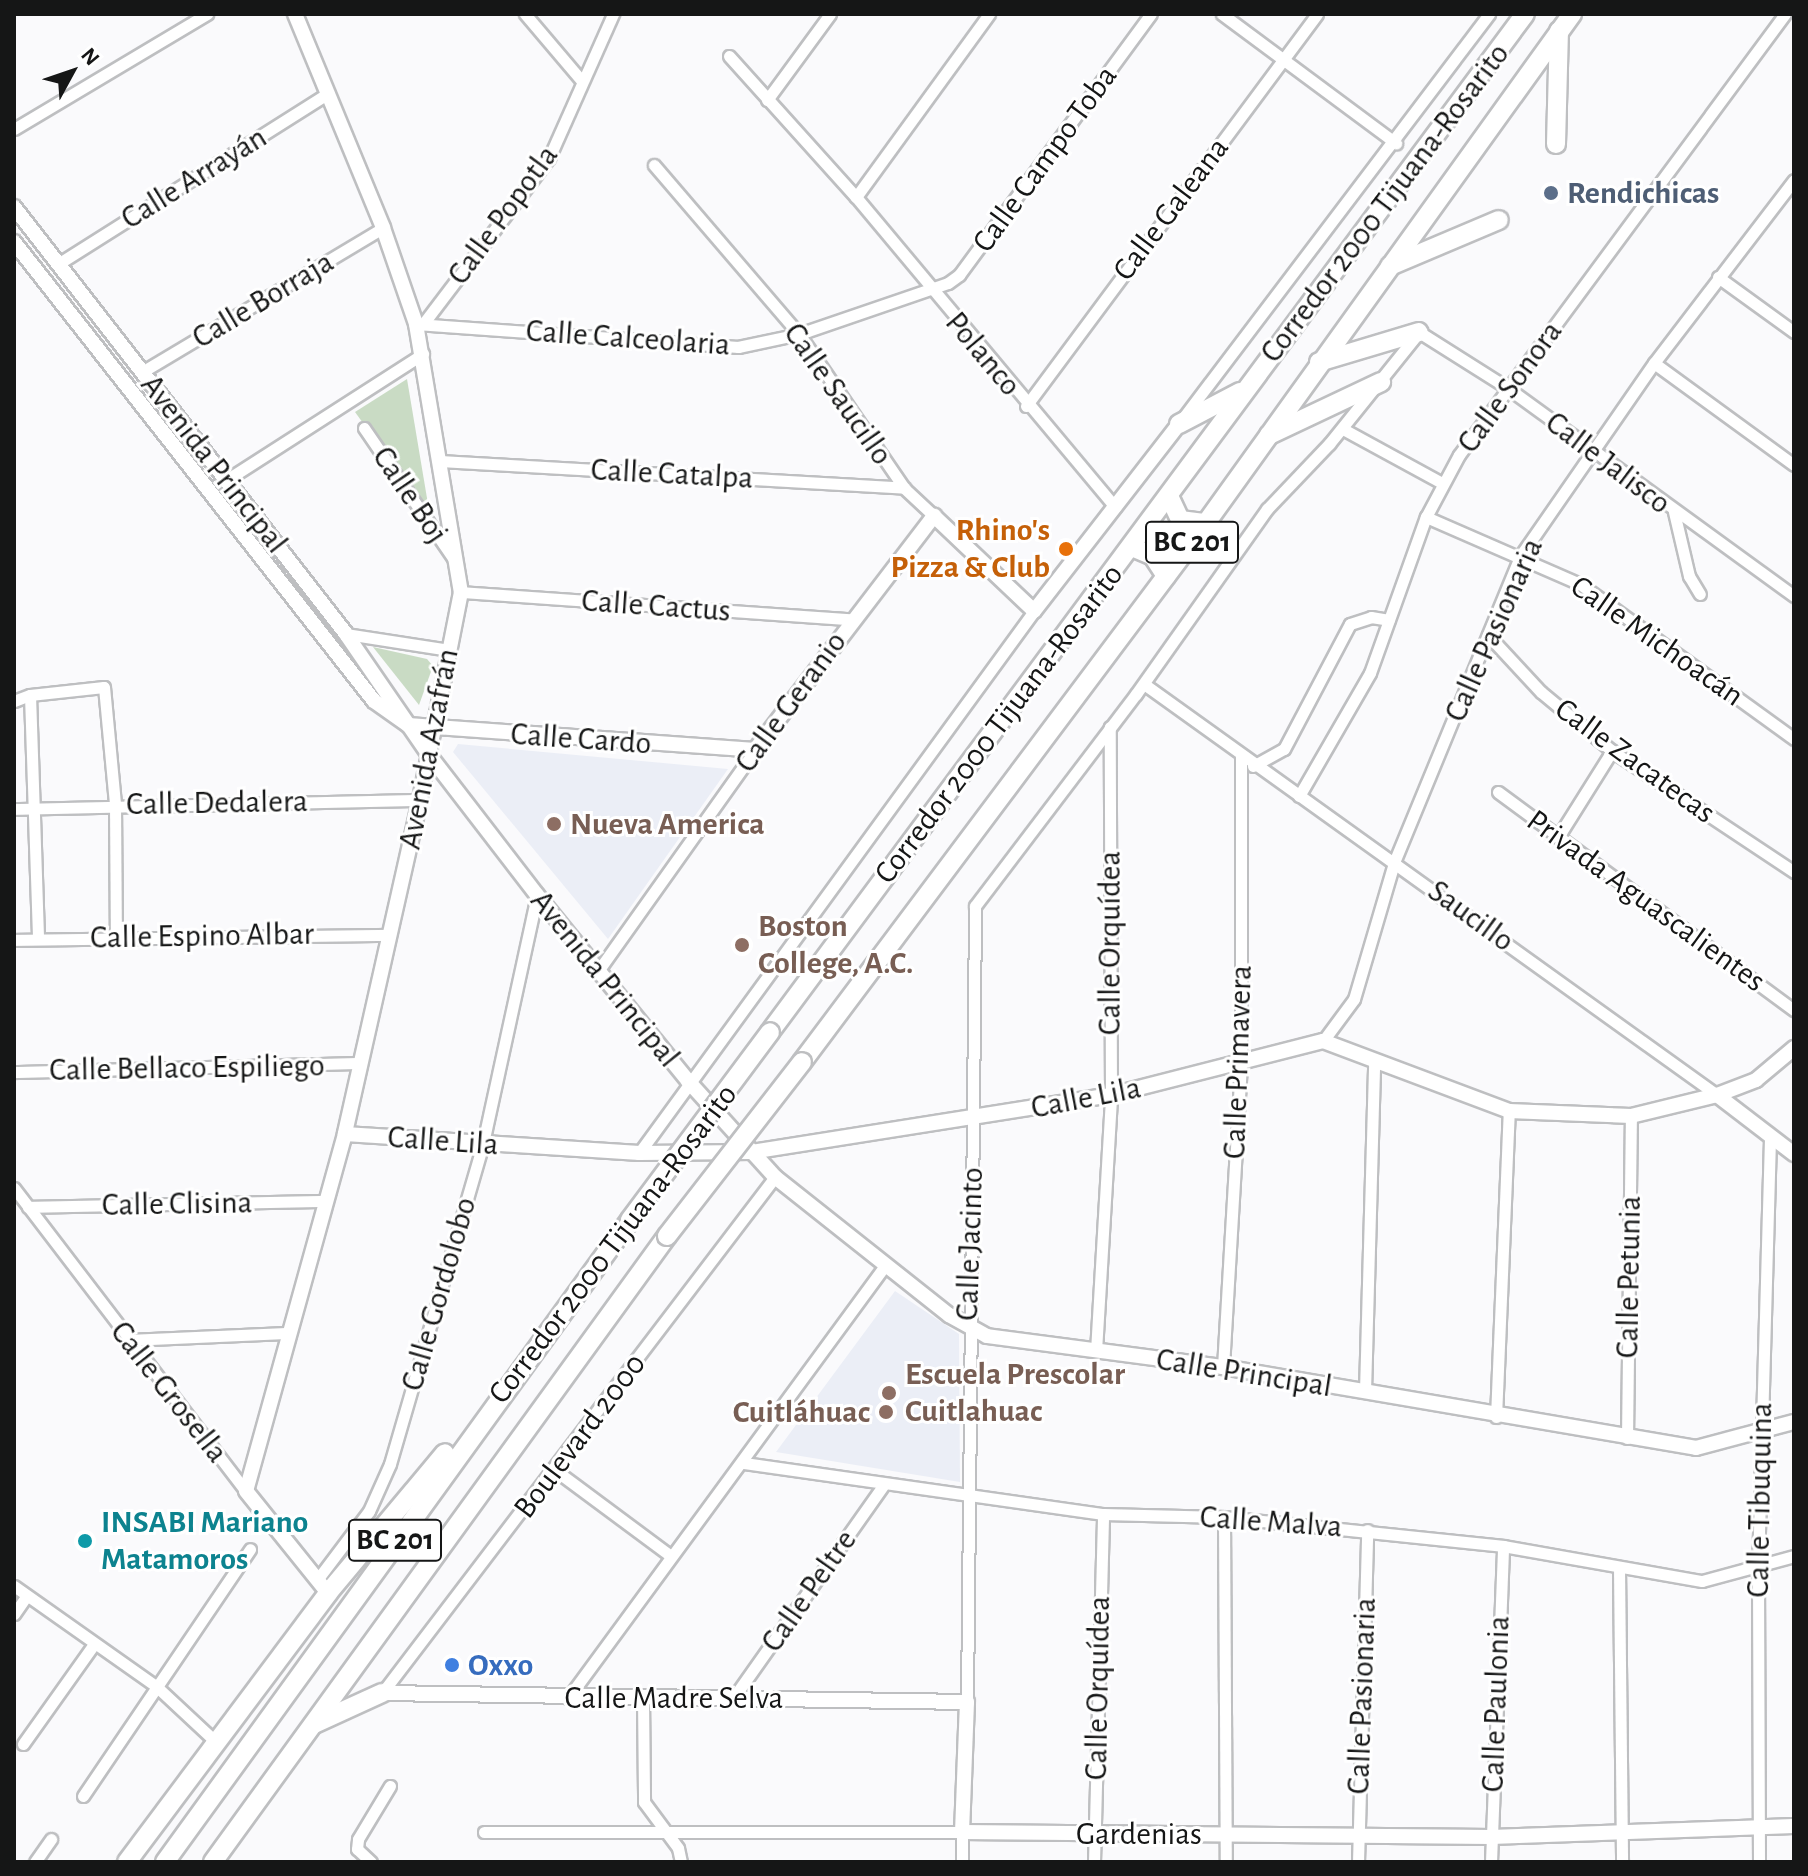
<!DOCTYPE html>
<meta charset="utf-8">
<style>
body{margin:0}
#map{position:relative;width:1808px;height:1876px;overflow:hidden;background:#fafafc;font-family:"Alegreya Sans",sans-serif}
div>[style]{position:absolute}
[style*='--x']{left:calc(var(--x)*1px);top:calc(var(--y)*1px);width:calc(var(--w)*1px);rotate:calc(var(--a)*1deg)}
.built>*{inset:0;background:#ebeef6}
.green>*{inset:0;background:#c9dbc4}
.roads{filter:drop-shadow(2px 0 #bebfc1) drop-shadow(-2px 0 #bebfc1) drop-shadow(0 2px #bebfc1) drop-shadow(0 -2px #bebfc1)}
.minor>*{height:11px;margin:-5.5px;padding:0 5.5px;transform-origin:5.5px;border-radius:5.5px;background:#fff}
.tertiary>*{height:14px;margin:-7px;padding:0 7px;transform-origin:7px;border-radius:7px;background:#fff}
.trunk>*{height:18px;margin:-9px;padding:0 9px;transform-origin:9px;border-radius:9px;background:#fff}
.bridges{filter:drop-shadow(2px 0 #bebfc1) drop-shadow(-2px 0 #bebfc1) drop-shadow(0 2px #bebfc1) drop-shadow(0 -2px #bebfc1)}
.trunk-bridge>*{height:18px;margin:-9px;padding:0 9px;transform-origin:9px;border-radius:9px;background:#fff}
.dots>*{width:22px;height:22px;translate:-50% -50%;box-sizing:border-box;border:4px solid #fff;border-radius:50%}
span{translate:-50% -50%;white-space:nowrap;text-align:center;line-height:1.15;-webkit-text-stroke:6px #fff;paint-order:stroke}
.shield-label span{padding:2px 6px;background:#fff;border:2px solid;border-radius:6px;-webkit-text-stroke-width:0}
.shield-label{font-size:30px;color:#151616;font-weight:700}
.street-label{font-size:32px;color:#151616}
.service-label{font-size:32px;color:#4e5e75;font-weight:700}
.left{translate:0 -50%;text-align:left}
.food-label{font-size:32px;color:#c56008;font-weight:700}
.right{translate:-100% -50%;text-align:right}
.education-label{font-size:32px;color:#785e54;font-weight:700}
.culture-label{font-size:32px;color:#0d838f;font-weight:700}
.shop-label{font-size:32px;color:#366cbe;font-weight:700}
.frame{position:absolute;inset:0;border:16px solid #151616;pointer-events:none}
.north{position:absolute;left:32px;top:32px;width:80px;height:80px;-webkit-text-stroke:6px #fff;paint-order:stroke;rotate:50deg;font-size:22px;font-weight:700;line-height:32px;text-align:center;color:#151616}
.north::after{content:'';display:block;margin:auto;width:28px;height:36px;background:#151616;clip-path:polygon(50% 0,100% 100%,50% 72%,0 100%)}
</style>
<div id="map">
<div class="built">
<div style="clip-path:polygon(458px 744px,728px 769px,608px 939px,453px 752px)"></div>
<div style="clip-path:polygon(895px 1291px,959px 1334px,960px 1482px,776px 1452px)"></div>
</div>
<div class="green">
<div style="clip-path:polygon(407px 379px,430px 516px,355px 412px)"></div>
<div style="clip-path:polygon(373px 647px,427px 659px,433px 666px,419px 705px)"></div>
</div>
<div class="roads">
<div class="minor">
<div style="--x:525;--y:14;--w:87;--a:49.7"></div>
<div style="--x:1222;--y:14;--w:217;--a:36.6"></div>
<div style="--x:729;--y:56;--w:190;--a:48"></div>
<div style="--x:856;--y:197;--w:404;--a:50.1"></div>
<div style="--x:767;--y:100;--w:107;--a:-53.8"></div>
<div style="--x:14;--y:129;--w:225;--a:-30.8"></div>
<div style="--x:654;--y:165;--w:223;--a:49.4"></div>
<div style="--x:799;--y:334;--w:186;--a:55.7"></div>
<div style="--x:904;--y:488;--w:41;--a:43"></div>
<div style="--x:856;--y:197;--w:226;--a:-54"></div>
<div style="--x:58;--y:264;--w:320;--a:-32.3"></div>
<div style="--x:1718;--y:277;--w:94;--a:35.9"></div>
<div style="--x:416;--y:324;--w:323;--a:4.1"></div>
<div style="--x:738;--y:347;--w:62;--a:-12"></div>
<div style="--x:799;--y:334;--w:157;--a:-18.9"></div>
<div style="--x:948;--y:283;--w:14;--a:-36"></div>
<div style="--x:959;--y:275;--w:324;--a:-53.7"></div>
<div style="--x:423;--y:324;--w:208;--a:-52.8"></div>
<div style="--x:549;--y:158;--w:158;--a:-66"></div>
<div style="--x:1654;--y:363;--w:173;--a:36.1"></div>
<div style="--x:142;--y:372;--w:281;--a:-30.9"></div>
<div style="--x:1026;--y:406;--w:488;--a:-53.4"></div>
<div style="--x:1183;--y:418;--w:507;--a:-52.86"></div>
<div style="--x:364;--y:428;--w:158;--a:55.6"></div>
<div style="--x:1343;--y:429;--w:113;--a:28.6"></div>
<div style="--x:441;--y:461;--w:464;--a:3.3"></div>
<div style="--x:228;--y:479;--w:232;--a:-32.7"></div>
<div style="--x:1674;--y:512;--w:66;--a:76.8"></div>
<div style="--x:1689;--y:576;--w:21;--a:59"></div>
<div style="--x:1426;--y:517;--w:168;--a:23.5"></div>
<div style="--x:1580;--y:584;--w:264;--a:35.9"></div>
<div style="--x:461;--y:592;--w:391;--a:4"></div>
<div style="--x:346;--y:634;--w:104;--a:8.8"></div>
<div style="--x:1488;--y:635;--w:78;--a:47.1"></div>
<div style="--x:1541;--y:692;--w:92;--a:39.7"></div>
<div style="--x:1612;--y:751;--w:219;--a:33.6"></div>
<div style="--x:1144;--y:684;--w:705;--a:35.65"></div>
<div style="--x:30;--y:695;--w:244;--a:88.1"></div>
<div style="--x:14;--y:701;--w:17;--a:-21"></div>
<div style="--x:30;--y:695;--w:74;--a:-6.2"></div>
<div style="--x:104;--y:687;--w:118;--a:84.6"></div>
<div style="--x:115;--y:804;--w:132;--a:89.6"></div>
<div style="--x:1253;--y:766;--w:35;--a:-29"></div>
<div style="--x:1284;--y:749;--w:141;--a:-62.2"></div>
<div style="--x:1350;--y:624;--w:22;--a:-18"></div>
<div style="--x:1371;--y:617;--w:18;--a:9"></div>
<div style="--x:1498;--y:792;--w:368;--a:36.4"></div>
<div style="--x:1299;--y:796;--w:142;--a:-60"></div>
<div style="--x:1370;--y:673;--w:166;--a:-70.3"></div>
<div style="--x:1426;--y:517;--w:70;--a:-62"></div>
<div style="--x:1459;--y:455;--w:548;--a:-53.53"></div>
<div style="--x:14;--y:809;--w:406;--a:-1.3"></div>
<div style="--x:1558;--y:837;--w:102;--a:-57.9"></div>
<div style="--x:14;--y:940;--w:376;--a:-0.8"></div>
<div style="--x:598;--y:971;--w:271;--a:-54.6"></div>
<div style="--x:1323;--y:1041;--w:52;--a:-53.6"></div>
<div style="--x:1354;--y:999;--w:145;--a:-73.6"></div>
<div style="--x:1395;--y:860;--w:330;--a:-67.6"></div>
<div style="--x:1521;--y:555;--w:234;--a:-55.3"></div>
<div style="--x:1654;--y:363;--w:230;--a:-52.6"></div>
<div style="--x:14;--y:1072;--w:347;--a:-1.5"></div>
<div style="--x:639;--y:1153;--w:671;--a:-53.92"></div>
<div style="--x:14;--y:1188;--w:382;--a:52.6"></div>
<div style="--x:28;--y:1207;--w:298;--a:-1.2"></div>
<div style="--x:128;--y:1340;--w:158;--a:-2.5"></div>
<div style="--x:1096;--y:1351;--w:256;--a:-86.6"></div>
<div style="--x:1111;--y:1095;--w:368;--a:-90.2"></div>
<div style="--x:1223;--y:1367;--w:304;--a:-86.6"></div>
<div style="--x:1241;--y:1064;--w:307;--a:-90"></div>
<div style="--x:1365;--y:1391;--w:331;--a:-88.4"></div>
<div style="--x:1496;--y:1417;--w:306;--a:-87.6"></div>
<div style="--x:1627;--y:1438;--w:322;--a:-89.3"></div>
<div style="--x:744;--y:1463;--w:363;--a:8.1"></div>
<div style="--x:1103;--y:1514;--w:121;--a:1.4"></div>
<div style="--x:1224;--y:1517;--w:281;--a:5.9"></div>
<div style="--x:1503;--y:1546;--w:202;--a:10"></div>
<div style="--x:1702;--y:1581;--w:95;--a:-15.2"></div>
<div style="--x:555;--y:1470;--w:144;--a:36.6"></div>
<div style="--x:1224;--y:1517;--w:345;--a:89.7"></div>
<div style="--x:1619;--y:1568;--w:294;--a:89.4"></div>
<div style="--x:317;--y:1580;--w:86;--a:-53"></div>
<div style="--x:369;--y:1511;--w:51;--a:-65.9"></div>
<div style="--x:390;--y:1464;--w:334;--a:-73.8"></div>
<div style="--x:483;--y:1143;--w:254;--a:-77.7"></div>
<div style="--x:14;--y:1586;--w:175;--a:35.2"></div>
<div style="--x:157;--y:1687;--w:81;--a:43"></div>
<div style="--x:14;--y:1614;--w:19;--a:-55"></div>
<div style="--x:382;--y:1693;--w:649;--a:-52.71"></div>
<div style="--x:734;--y:1697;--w:258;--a:-54.8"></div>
<div style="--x:568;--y:1698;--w:534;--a:-53.75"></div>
<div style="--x:643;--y:1698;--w:104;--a:89.4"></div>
<div style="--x:644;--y:1802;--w:57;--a:53.5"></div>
<div style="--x:678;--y:1848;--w:14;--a:78"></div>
<div style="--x:967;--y:1702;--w:796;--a:-89.42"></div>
<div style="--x:975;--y:906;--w:266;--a:-52.8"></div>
<div style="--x:1136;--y:694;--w:227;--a:-54.7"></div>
<div style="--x:1267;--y:509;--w:90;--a:-46.4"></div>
<div style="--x:1329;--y:444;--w:144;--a:-51.2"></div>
<div style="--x:1419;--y:332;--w:107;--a:32.3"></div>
<div style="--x:1509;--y:389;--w:352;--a:36"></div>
<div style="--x:23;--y:1744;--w:123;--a:-54.6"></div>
<div style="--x:83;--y:1796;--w:298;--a:-55.9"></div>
<div style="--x:484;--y:1832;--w:478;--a:0"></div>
<div style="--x:962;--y:1832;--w:30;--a:90"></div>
<div style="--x:35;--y:1862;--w:28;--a:-55"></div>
<div style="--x:371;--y:1862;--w:19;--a:-137"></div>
<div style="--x:357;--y:1849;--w:10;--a:-84"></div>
<div style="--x:358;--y:1839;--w:62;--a:-58.9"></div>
<div style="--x:1094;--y:1862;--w:348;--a:-88.5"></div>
<div style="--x:1358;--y:1862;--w:332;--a:-88.4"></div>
<div style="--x:1491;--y:1862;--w:316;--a:-87.8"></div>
<div style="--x:1759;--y:1862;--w:294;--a:-90.2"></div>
<div style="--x:1758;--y:1568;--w:431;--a:-88.4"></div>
</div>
<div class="tertiary">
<div style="--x:295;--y:14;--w:231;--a:67.6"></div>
<div style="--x:383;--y:228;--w:102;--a:71"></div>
<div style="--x:416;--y:324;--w:272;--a:80.5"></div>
<div style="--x:461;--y:592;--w:212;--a:101.2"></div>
<div style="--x:420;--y:800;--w:342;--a:102.7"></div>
<div style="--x:345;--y:1134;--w:370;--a:105.5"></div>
<div style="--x:246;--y:1491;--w:131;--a:51.2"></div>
<div style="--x:14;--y:207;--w:541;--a:52.13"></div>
<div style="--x:346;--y:634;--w:148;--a:55.5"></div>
<div style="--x:430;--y:756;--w:175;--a:52.4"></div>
<div style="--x:537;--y:895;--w:240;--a:50.9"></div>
<div style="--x:688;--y:1081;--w:130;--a:47.8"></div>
<div style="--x:775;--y:1177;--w:222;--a:38.4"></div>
<div style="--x:949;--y:1315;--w:43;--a:28.9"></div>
<div style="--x:987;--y:1336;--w:238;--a:7.5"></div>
<div style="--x:1223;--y:1367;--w:480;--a:9.7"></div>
<div style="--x:1696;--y:1448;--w:101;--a:-14.9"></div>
<div style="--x:14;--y:242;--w:583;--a:51.89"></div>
<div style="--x:374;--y:701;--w:42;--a:35.2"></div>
<div style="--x:408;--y:725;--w:348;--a:4.1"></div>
<div style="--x:755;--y:750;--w:295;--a:-52.6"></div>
<div style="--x:934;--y:516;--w:138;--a:43.5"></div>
<div style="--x:1034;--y:611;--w:237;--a:-52.2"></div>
<div style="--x:1717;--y:1095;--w:97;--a:37.5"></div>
<div style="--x:345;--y:1134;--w:295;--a:3.7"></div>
<div style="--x:639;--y:1153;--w:112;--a:-0.5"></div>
<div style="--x:751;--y:1152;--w:364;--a:-9"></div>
<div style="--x:1111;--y:1095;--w:219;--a:-14.3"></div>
<div style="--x:1323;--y:1041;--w:199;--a:20.6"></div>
<div style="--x:1509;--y:1111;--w:122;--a:2.3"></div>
<div style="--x:1631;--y:1116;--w:89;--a:-13.7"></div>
<div style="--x:1717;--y:1095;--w:42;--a:-21"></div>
<div style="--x:1756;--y:1080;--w:50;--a:-40.1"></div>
<div style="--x:382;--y:1693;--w:585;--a:0.88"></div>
<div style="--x:967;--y:1702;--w:130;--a:92.2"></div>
<div style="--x:962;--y:1832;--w:529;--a:0.54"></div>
<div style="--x:1491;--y:1837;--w:303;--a:-2.1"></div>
</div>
<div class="trunk">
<div style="--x:1556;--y:144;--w:113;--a:-88.5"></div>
<div style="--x:1390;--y:266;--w:118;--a:-22.9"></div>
<div style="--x:1319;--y:362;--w:104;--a:-16.7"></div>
<div style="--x:1179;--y:424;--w:69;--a:-27.7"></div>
<div style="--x:1269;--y:435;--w:124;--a:-25.3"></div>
<div style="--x:1169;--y:496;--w:26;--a:65"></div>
<div style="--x:1180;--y:520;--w:26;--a:7"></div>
<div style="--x:1132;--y:547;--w:23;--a:23"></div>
<div style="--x:1153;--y:556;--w:24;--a:57"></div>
<div style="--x:770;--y:1032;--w:1267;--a:-53.44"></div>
<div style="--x:802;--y:1062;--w:674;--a:-53.15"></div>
<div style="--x:1206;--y:523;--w:627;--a:-54.28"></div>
<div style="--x:314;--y:1724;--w:75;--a:-24.5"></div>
<div style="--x:127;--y:1862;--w:336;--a:-53.2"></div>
<div style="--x:328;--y:1593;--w:182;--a:-50.1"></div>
<div style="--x:165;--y:1862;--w:793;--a:-54.08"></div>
<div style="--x:213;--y:1862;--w:773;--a:-54.05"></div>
</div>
</div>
<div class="bridges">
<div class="trunk-bridge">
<div style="--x:630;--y:1220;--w:234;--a:-53.3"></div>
<div style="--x:667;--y:1236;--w:220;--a:-52.2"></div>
</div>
</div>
<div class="dots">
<div style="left:1551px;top:193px;background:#5c6f8a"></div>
<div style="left:1066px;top:549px;background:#e8710a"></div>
<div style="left:554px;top:824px;background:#8d6e63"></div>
<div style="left:742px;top:945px;background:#8d6e63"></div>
<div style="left:889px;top:1393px;background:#8d6e63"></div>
<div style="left:886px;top:1412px;background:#8d6e63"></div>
<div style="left:85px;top:1541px;background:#0f9aa8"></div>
<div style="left:452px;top:1665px;background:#3f7fe0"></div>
</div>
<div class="shield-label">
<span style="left:1192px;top:542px">BC 201</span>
<span style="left:395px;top:1540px">BC 201</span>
</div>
<div class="street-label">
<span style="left:1045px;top:159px;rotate:-54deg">Calle Campo Toba</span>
<span style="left:194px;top:178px;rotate:-32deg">Calle Arrayán</span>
<span style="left:1385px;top:203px;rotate:-53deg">Corredor 2000 Tijuana-Rosarito</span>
<span style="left:1171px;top:209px;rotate:-53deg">Calle Galeana</span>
<span style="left:503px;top:215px;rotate:-54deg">Calle Popotla</span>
<span style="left:263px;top:300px;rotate:-31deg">Calle Borraja</span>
<span style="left:628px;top:338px;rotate:4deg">Calle Calceolaria</span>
<span style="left:983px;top:354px;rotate:50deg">Polanco</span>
<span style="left:1510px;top:387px;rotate:-54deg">Calle Sonora</span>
<span style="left:838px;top:394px;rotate:55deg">Calle Saucillo</span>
<span style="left:1608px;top:463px;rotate:37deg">Calle Jalisco</span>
<span style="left:214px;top:464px;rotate:52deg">Avenida Principal</span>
<span style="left:672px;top:474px;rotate:3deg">Calle Catalpa</span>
<span style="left:410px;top:495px;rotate:56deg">Calle Boj</span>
<span style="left:656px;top:606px;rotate:4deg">Calle Cactus</span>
<span style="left:1494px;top:630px;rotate:-66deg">Calle Pasionaria</span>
<span style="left:1657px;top:641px;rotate:35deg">Calle Michoacán</span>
<span style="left:791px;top:702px;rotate:-54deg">Calle Geranio</span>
<span style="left:999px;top:724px;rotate:-53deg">Corredor 2000 Tijuana-Rosarito</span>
<span style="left:581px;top:739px;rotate:4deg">Calle Cardo</span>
<span style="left:429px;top:749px;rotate:-79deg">Avenida Azafrán</span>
<span style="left:1635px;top:761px;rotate:36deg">Calle Zacatecas</span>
<span style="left:217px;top:803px;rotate:-1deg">Calle Dedalera</span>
<span style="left:1646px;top:901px;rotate:36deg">Privada Aguascalientes</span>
<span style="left:1471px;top:916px;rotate:36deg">Saucillo</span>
<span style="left:202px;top:936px;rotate:-1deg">Calle Espino Albar</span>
<span style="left:1110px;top:943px;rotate:-90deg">Calle Orquídea</span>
<span style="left:605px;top:979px;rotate:51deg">Avenida Principal</span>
<span style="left:1238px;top:1062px;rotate:-88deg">Calle Primavera</span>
<span style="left:187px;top:1068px;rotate:-1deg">Calle Bellaco Espiliego</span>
<span style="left:1086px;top:1098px;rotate:-11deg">Calle Lila</span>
<span style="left:443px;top:1141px;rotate:4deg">Calle Lila</span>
<span style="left:177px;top:1204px;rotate:-1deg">Calle Clisina</span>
<span style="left:613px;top:1244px;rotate:-53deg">Corredor 2000 Tijuana-Rosarito</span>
<span style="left:970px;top:1244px;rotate:-88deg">Calle Jacinto</span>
<span style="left:1629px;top:1277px;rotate:-89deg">Calle Petunia</span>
<span style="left:439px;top:1294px;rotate:-74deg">Calle Gordolobo</span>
<span style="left:1244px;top:1373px;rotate:9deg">Calle Principal</span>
<span style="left:169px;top:1392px;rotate:52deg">Calle Grosella</span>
<span style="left:580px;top:1436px;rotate:-53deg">Boulevard 2000</span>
<span style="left:1760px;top:1500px;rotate:-89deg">Calle Tibuquina</span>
<span style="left:1271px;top:1522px;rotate:4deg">Calle Malva</span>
<span style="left:809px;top:1591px;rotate:-55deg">Calle Peltre</span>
<span style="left:1098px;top:1688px;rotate:-89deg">Calle Orquídea</span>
<span style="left:1362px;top:1696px;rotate:-88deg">Calle Pasionaria</span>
<span style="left:674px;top:1698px">Calle Madre Selva</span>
<span style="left:1496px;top:1704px;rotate:-88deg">Calle Paulonia</span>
<span style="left:1139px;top:1834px">Gardenias</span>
</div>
<div class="service-label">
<span class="left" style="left:1567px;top:193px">Rendichicas</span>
</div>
<div class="food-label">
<span class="right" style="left:1050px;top:549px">Rhino's<br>Pizza &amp; Club</span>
</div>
<div class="education-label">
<span class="left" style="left:570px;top:824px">Nueva America</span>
<span class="left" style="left:758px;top:945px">Boston<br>College, A.C.</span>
<span class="left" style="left:905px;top:1393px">Escuela Prescolar<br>Cuitlahuac</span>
<span class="right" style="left:870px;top:1412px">Cuitláhuac</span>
</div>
<div class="culture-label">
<span class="left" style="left:101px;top:1541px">INSABI Mariano<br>Matamoros</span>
</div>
<div class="shop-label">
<span class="left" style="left:468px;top:1665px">Oxxo</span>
</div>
<div class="frame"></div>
<div class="north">N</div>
</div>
